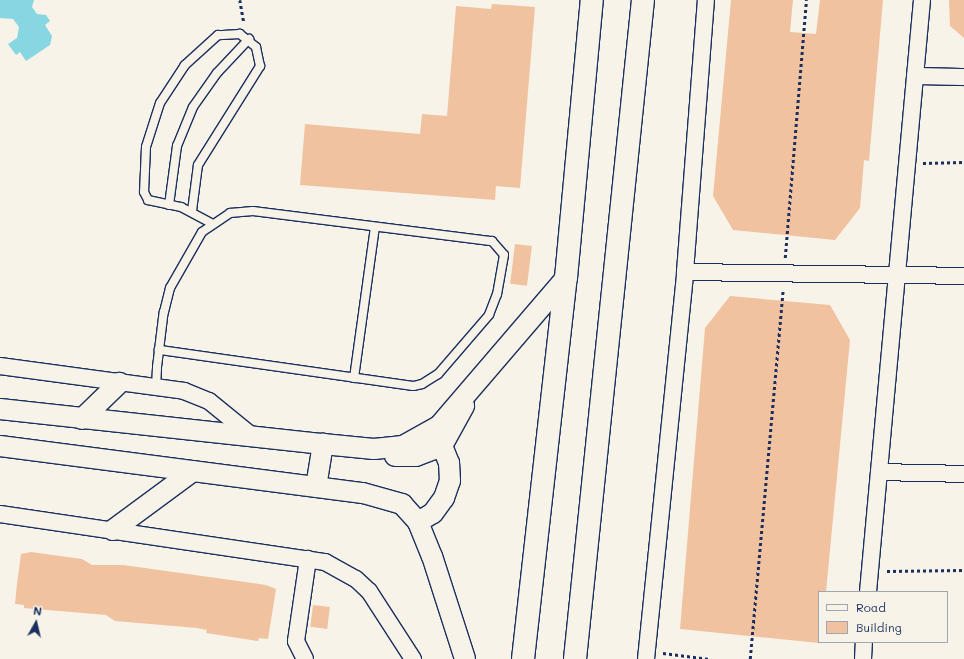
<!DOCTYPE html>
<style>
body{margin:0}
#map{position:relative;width:964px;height:659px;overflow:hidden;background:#f7f3e8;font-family:Mali,sans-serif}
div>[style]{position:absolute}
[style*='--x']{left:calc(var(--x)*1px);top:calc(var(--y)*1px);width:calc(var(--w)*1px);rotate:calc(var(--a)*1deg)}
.water>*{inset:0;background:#87d7e3}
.building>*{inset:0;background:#f1c2a0;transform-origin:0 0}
.path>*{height:2.5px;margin-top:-1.25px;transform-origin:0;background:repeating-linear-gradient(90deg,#1b2f5e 0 3px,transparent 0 6px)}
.roads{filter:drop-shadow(1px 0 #1b2f5e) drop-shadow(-1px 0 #1b2f5e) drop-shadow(0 1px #1b2f5e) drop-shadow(0 -1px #1b2f5e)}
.service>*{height:8px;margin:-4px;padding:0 4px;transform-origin:4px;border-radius:4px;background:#f7f3e8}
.minor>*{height:16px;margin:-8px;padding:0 8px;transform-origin:8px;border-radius:8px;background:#f7f3e8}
.tertiary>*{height:20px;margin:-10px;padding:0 10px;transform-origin:10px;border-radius:10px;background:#f7f3e8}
.secondary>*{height:22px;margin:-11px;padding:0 11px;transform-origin:11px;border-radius:11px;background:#f7f3e8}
span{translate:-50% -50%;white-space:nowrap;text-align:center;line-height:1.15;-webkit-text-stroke:4px #f7f3e8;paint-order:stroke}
.legend{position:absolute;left:818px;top:591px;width:130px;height:52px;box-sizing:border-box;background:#f7f3e8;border:1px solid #9fa5b1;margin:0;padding:5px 7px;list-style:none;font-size:12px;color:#1b2f5e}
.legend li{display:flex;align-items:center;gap:8px;height:20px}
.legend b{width:20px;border:1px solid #9fa5b1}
.north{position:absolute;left:16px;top:603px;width:40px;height:40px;-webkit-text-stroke:3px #f7f3e8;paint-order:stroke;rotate:8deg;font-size:11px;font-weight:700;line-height:16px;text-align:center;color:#1b2f5e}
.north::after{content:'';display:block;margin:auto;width:14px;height:18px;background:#1b2f5e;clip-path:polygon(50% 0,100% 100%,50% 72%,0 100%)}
</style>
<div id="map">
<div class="water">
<div style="clip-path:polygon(0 0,34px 0,32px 7px,37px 14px,46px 15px,50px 21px,45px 25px,52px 36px,50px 45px,26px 61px,20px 52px,16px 55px,8px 44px,17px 38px,19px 27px,13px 19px,0 18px)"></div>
</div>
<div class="building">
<div style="clip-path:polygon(731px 0,793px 0,790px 32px,816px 34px,820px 0,883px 0,869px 161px,864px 160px,860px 208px,835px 240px,733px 230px,713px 196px)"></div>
<div style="clip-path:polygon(949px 0,964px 0,964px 38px,950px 26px)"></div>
<div style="clip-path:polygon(492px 4px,535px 7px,520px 188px,496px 186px,495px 200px,300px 185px,305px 124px,420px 134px,422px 114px,447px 116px,456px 6px,491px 9px)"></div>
<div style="left:515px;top:244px;width:17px;height:40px;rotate:7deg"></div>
<div style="clip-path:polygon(730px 296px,830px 305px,850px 340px,826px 592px,819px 592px,819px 643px,680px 629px,705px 328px)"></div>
<div style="clip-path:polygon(31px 552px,82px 559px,92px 565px,123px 565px,266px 585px,276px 589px,268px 639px,259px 638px,258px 641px,206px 633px,207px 630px,197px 628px,115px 621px,106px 615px,24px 608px,24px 605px,15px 604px,17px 584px,21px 554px)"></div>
<div style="left:313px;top:605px;width:17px;height:22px;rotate:7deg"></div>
</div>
<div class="path">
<div style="--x:240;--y:0;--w:23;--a:80"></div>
<div style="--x:923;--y:163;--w:41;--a:-1.4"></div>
<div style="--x:785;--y:258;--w:259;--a:-85.3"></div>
<div style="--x:887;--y:571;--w:77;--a:-0.7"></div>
<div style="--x:663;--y:653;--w:47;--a:7.3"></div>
<div style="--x:750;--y:659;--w:371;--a:-84.9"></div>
</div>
<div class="roads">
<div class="service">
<div style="--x:169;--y:205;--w:60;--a:-82.3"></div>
<div style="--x:177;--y:146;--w:42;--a:-67.7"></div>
<div style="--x:193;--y:107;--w:42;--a:-54.8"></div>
<div style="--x:217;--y:73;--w:47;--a:-46.7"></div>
<div style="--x:192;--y:211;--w:46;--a:-82.6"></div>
<div style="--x:198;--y:165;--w:117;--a:-57.9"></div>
<div style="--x:260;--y:66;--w:19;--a:-102"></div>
<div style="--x:256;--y:47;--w:21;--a:-141"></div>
<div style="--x:240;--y:34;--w:22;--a:177"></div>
<div style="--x:218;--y:35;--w:45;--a:137.7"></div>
<div style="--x:185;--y:65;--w:45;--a:123.3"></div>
<div style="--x:160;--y:103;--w:46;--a:107.7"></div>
<div style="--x:146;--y:147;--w:45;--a:92.5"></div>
<div style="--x:144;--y:192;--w:9;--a:63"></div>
<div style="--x:148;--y:200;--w:34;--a:12"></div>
<div style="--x:181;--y:207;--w:34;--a:28"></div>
<div style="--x:354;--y:378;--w:152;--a:-82.1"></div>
<div style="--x:156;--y:387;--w:20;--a:-87"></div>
<div style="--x:157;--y:367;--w:17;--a:-83"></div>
<div style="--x:159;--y:350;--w:38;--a:-83"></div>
<div style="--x:164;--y:312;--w:25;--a:-76"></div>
<div style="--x:170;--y:288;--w:64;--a:-60.3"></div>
<div style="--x:202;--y:232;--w:34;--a:-34"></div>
<div style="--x:230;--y:213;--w:23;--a:-5"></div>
<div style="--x:253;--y:211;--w:241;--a:7.2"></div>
<div style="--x:492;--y:241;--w:18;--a:49"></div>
<div style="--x:504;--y:255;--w:40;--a:100"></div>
<div style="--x:497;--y:294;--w:22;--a:111"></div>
<div style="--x:489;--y:315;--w:78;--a:130.8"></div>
<div style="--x:438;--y:374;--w:19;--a:148"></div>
<div style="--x:422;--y:384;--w:9;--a:167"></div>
<div style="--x:413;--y:386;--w:257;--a:-171.9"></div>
</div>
<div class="minor">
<div style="--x:915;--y:76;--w:49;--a:1.2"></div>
<div style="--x:685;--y:272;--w:279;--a:0.8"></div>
<div style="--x:0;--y:366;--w:186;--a:7.7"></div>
<div style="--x:184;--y:391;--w:27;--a:22"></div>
<div style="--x:209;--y:401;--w:55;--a:39.1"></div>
<div style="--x:879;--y:472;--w:85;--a:1.3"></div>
<div style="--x:0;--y:514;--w:329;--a:8.4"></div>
<div style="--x:325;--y:562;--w:35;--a:29"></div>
<div style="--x:356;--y:579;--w:18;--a:43"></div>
<div style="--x:369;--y:591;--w:81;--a:57.1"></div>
<div style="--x:868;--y:592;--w:594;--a:-84.79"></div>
<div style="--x:305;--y:659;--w:20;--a:-117"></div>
<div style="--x:296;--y:641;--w:83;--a:-81.7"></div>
<div style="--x:646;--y:659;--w:389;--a:-84.2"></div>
<div style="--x:685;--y:272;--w:273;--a:-85.6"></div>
<div style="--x:863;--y:659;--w:17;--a:-87"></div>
</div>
<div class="tertiary">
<div style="--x:0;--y:409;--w:325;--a:6.2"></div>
<div style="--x:323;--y:444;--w:51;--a:5.6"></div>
<div style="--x:374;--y:449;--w:29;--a:-6"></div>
<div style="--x:403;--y:446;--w:41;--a:-29.1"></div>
<div style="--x:439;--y:426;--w:195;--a:-49.4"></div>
<div style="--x:82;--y:419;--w:52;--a:-44.2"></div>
<div style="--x:0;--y:446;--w:366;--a:7.4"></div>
<div style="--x:363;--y:493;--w:41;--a:15.8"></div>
<div style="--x:402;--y:504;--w:24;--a:48"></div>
<div style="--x:418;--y:522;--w:37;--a:68"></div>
<div style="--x:432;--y:556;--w:108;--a:72.2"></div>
<div style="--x:395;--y:456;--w:21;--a:0"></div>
<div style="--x:416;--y:456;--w:28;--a:-21"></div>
<div style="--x:442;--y:446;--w:46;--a:-61.2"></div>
<div style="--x:316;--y:487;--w:44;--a:-80.8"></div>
<div style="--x:418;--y:522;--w:17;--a:-31"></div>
<div style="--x:433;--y:513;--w:19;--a:-54"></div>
<div style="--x:444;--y:498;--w:18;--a:-71"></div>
<div style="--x:450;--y:481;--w:18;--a:-93"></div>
<div style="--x:449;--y:463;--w:18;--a:-112"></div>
<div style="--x:113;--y:530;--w:99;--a:-36.4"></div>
</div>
<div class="secondary">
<div style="--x:523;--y:659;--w:383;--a:-83.6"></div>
<div style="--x:566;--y:278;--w:279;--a:-84.7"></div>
<div style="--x:575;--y:659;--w:662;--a:-84.11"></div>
</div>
</div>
<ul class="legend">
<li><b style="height:5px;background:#f7f3e8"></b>Road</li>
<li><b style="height:11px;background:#f1c2a0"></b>Building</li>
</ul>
<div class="north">N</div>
</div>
